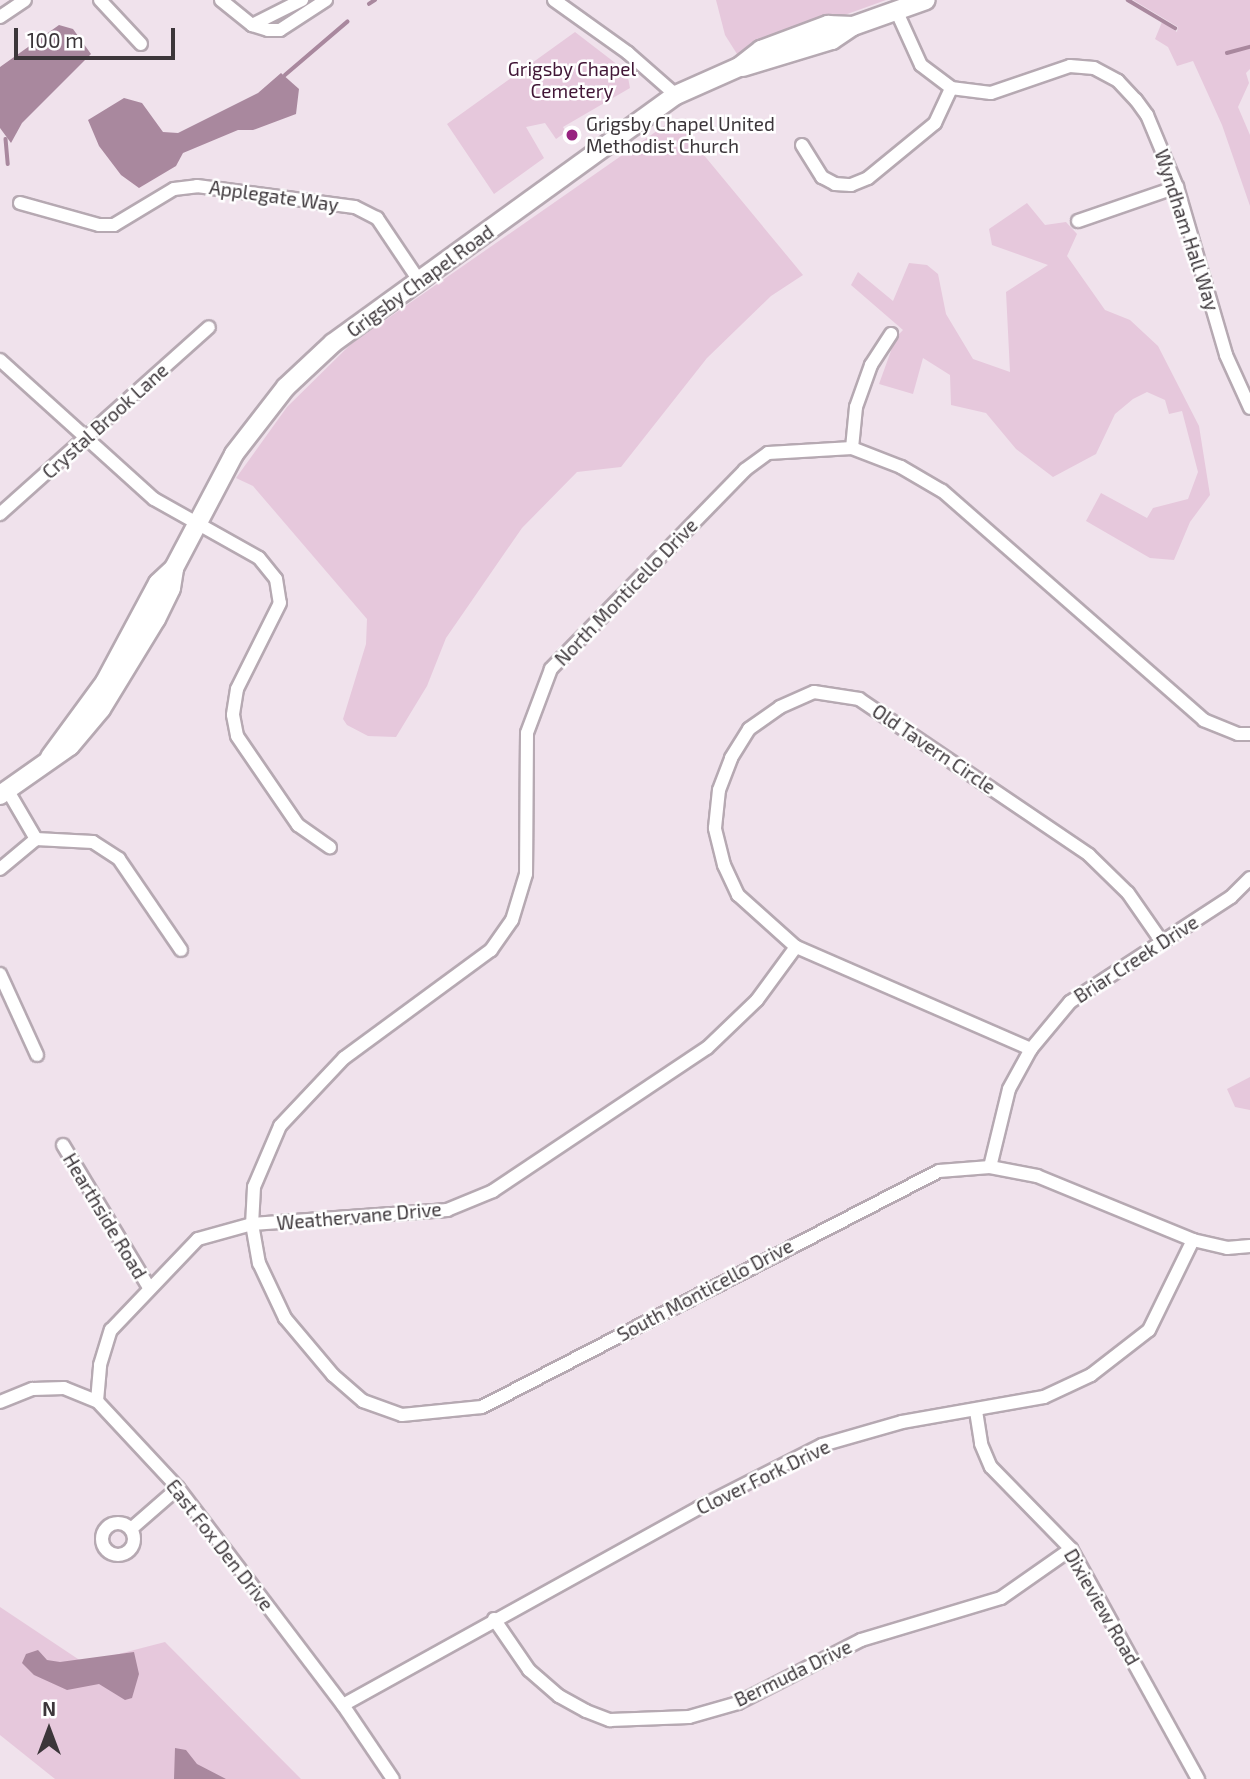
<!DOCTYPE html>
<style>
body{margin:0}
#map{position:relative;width:1250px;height:1779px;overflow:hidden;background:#f0e2ec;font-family:"Exo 2",sans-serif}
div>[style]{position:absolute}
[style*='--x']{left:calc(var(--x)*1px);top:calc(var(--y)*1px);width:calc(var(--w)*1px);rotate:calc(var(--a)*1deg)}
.green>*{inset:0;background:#e6c8dc}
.water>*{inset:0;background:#a9889e}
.stream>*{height:3.5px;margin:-1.75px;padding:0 1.75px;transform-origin:1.75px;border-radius:1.75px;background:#a9889e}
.roads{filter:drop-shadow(2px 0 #b6a9b2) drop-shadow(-2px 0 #b6a9b2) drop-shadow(0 2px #b6a9b2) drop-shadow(0 -2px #b6a9b2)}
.street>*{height:12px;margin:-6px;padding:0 6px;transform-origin:6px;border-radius:6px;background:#fff}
.street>.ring{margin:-6px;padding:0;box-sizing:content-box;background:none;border:12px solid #fff;border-radius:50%}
.secondary>*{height:18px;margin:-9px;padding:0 9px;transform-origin:9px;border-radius:9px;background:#fff}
.dots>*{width:19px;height:19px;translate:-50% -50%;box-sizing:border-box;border:4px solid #fff;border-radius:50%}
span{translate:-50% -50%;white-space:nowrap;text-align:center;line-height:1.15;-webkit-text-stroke:5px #fff;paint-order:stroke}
.park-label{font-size:19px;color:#411636}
.poi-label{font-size:19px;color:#3c363a}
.left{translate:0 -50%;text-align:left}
.street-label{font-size:19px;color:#3c363a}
.north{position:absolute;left:14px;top:1695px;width:70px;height:70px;-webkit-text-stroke:5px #fff;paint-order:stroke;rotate:0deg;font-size:19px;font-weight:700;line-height:28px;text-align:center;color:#3c363a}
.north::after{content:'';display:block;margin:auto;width:24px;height:32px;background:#3c363a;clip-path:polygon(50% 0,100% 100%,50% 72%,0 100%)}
.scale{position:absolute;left:14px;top:28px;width:161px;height:32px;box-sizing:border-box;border:4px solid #3c363a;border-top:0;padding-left:9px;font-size:21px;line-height:24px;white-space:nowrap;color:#3c363a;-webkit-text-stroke:5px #fff;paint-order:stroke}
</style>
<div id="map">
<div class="green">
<div style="clip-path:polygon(716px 0,886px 0,737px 54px,725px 35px)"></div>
<div style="clip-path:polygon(1133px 0,1250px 0,1250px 69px,1246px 73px,1249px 83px,1238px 107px,1250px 135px,1250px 206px,1222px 125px,1193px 61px,1177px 66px,1168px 47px,1155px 39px,1162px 22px,1177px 32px,1178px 27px)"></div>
<div style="clip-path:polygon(575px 32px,627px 72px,630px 88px,563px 127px,566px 132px,556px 139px,545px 123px,526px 127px,544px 158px,494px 194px,447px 124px)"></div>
<div style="clip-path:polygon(674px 119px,803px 275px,771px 296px,707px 358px,621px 467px,577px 472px,522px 528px,446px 638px,427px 686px,396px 737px,368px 736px,347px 725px,343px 719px,366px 644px,367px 619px,253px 486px,236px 478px,287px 407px,351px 344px)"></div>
<div style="clip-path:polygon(1027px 203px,1045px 225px,1066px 222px,1077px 234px,1067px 256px,1105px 310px,1130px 320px,1158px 346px,1199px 426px,1210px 495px,1190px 522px,1174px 560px,1150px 558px,1086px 521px,1101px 493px,1147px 518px,1153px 508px,1188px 499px,1198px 472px,1182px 411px,1169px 414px,1165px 400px,1147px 392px,1133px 399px,1115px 414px,1096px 454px,1053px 477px,1016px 449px,986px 413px,951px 405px,950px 375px,923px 358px,913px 394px,879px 384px,896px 337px,903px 330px,851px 285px,858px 272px,893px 301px,909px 263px,927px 265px,938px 274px,946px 314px,973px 359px,1010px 372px,1006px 292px,1048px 265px,992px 245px,989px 229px)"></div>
<div style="clip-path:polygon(1250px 1077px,1250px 1110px,1235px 1107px,1227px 1089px)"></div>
<div style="clip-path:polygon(0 1607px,84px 1663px,165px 1642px,301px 1779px,55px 1779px,0 1735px)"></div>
</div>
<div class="water">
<div style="clip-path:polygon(59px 25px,73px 29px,91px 54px,22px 123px,11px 143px,0 128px,0 67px)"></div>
<div style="clip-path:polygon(281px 73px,299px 89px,296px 114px,253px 130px,238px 130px,183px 153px,176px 166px,139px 188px,121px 175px,99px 146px,88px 120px,124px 98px,142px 103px,163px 132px,178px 133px,258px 93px)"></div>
<div style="clip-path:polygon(38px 1650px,47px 1660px,60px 1662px,134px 1652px,139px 1674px,132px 1698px,125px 1700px,99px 1684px,67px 1690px,34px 1675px,22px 1663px,26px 1654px)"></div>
<div style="clip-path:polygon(175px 1748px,186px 1750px,197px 1764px,226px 1779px,174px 1779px)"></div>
</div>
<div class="stream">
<div style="--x:1128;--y:0;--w:55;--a:30.8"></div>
<div style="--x:369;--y:4;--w:7;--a:-34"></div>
<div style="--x:1227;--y:53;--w:24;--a:-15"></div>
<div style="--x:285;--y:75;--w:82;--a:-40.5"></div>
<div style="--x:6;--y:139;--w:25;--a:85"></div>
</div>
<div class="roads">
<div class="street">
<div style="--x:100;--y:0;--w:60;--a:47"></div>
<div style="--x:221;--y:0;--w:40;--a:39"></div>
<div style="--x:252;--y:25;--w:17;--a:17"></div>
<div style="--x:268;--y:30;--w:12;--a:0"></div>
<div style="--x:280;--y:30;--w:55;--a:-33.1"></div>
<div style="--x:554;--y:0;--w:91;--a:35.6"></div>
<div style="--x:628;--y:53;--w:64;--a:41.2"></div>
<div style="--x:896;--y:10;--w:60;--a:65.6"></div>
<div style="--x:921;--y:65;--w:38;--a:37"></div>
<div style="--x:951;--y:88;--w:40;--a:7.1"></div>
<div style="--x:991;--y:93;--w:83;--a:-18.9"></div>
<div style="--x:1070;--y:66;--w:24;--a:5"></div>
<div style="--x:1094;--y:68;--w:27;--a:28"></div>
<div style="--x:1118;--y:81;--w:26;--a:47"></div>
<div style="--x:1136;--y:100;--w:19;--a:54"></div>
<div style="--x:1147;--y:115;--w:78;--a:67.4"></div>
<div style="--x:1177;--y:187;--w:175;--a:73.7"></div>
<div style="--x:1226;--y:355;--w:58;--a:65.6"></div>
<div style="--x:0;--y:17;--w:30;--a:-34"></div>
<div style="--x:252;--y:25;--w:56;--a:-26.6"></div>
<div style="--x:802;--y:145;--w:38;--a:58"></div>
<div style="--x:822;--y:177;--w:15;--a:28"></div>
<div style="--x:835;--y:184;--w:16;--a:4"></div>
<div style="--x:851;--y:185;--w:18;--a:-22"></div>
<div style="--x:868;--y:178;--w:87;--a:-39.4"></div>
<div style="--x:935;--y:123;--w:38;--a:-65"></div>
<div style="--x:20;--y:203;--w:82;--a:15.6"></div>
<div style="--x:99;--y:225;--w:15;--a:0"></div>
<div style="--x:114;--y:225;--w:70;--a:-31"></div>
<div style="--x:174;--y:189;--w:23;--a:-7"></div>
<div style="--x:197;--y:186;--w:159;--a:7.6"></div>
<div style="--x:355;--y:207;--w:25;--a:27"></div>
<div style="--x:377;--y:218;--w:77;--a:56.1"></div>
<div style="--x:1078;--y:221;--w:105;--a:-19"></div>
<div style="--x:0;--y:360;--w:207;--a:42.1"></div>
<div style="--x:154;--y:499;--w:120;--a:29.3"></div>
<div style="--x:259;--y:558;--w:27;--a:51"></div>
<div style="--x:276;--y:579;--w:24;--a:81"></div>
<div style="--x:280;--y:603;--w:96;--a:116.6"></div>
<div style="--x:237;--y:689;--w:26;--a:99"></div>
<div style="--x:233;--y:715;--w:21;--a:79"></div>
<div style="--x:237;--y:736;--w:108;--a:55.6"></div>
<div style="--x:298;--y:825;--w:39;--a:35"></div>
<div style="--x:852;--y:448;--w:41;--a:-84.4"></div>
<div style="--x:856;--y:407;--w:45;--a:-70.3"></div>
<div style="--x:871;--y:365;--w:37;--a:-57"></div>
<div style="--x:0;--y:514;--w:280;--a:-41.8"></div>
<div style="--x:1250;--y:734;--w:12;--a:180"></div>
<div style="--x:1238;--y:734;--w:37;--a:-158"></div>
<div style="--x:1204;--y:720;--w:348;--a:-138.8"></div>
<div style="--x:942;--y:491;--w:48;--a:-149.7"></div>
<div style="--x:901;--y:467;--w:53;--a:-158.8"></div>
<div style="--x:852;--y:448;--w:84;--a:176.6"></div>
<div style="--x:768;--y:453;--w:29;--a:144"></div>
<div style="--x:745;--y:470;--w:278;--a:134.3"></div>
<div style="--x:551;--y:669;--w:68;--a:110.6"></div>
<div style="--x:527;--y:733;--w:141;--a:90.4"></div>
<div style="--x:526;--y:874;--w:48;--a:106.9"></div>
<div style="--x:512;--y:920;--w:37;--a:125"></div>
<div style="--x:491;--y:950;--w:182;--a:143.7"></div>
<div style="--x:344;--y:1058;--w:93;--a:133.3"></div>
<div style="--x:280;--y:1126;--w:66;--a:113.1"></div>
<div style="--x:254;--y:1187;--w:37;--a:93"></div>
<div style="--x:252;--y:1224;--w:40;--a:80"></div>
<div style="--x:259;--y:1263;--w:61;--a:64.7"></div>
<div style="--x:285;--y:1318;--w:75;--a:49.9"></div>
<div style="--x:333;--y:1375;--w:40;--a:41"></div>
<div style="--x:363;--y:1401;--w:41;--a:19.7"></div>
<div style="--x:402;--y:1415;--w:80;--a:-5.7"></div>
<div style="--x:482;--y:1407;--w:514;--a:-27.31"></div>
<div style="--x:939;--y:1171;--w:51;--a:-4.5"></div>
<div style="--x:990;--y:1167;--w:48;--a:10.8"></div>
<div style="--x:1037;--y:1176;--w:169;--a:22.3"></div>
<div style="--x:1193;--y:1240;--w:35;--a:13"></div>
<div style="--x:1227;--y:1248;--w:23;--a:-5"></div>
<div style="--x:8;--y:791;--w:56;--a:59.7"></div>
<div style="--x:0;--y:869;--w:47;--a:-39.8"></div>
<div style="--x:36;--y:839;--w:57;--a:3"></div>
<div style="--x:93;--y:842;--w:31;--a:33"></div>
<div style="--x:119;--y:859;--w:110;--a:55.7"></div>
<div style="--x:0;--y:974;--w:89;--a:65.4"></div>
<div style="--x:1031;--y:1049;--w:256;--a:-156.5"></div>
<div style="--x:796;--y:947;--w:78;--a:-138.1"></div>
<div style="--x:738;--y:895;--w:33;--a:-115"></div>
<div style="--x:724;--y:865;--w:38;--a:-104"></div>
<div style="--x:715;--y:828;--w:38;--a:-84"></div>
<div style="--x:719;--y:790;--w:34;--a:-69"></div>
<div style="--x:731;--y:758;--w:34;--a:-58"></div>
<div style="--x:749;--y:729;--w:38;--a:-35"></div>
<div style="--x:780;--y:707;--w:37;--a:-24"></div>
<div style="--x:814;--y:692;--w:46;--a:8.8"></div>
<div style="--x:859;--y:699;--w:278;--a:34.1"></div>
<div style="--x:1089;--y:855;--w:54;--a:44.3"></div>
<div style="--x:1128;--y:893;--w:60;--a:55.2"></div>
<div style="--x:63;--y:1145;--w:165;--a:58.9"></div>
<div style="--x:990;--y:1167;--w:80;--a:-76.3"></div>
<div style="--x:1009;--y:1089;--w:46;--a:-61.2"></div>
<div style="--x:1031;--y:1049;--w:61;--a:-50.3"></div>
<div style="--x:1070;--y:1002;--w:192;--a:-33.1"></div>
<div style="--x:1231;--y:897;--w:27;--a:-45"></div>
<div style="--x:97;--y:1401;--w:36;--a:-85"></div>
<div style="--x:100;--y:1365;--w:37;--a:-73"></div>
<div style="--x:111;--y:1330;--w:126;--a:-46.3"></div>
<div style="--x:198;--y:1239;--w:56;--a:-15.5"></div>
<div style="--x:252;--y:1224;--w:196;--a:-4.1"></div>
<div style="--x:447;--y:1210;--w:50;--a:-22.4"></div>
<div style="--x:493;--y:1191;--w:257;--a:-33.8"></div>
<div style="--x:707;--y:1048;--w:69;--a:-43.8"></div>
<div style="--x:757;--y:1000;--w:66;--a:-53.7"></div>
<div style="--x:0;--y:1402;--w:35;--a:-22"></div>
<div style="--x:33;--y:1389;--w:31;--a:-2"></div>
<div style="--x:64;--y:1388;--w:35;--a:22"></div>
<div style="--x:97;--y:1401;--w:119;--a:47"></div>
<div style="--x:178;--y:1488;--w:273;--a:52.8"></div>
<div style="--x:343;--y:1705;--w:89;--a:56"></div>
<div style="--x:976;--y:1411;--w:33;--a:81"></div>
<div style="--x:981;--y:1444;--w:25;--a:67"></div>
<div style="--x:991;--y:1467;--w:115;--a:45.7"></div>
<div style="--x:1071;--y:1549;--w:263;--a:61.1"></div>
<div class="ring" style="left:102px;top:1523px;width:20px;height:20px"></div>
<div style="--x:131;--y:1529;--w:62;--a:-41.1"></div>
<div style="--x:494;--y:1619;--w:62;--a:55.5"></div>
<div style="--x:529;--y:1670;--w:40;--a:41"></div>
<div style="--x:559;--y:1696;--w:31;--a:29"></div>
<div style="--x:586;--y:1711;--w:26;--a:21"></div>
<div style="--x:610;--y:1720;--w:79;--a:-2.2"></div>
<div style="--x:689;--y:1717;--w:51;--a:-15.9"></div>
<div style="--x:738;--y:1703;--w:138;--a:-27.1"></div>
<div style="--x:861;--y:1640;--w:146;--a:-16.7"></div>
<div style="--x:1001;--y:1598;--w:85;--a:-35"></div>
<div style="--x:343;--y:1705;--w:406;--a:-29"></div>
<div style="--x:698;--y:1508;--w:139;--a:-26.9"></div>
<div style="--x:822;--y:1445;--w:83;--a:-16"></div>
<div style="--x:902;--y:1422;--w:144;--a:-10"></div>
<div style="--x:1044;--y:1397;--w:52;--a:-25.1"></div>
<div style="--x:1091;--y:1375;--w:73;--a:-37.8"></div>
<div style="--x:1149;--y:1330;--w:100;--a:-63.9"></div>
</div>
<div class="secondary">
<div style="--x:743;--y:67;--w:93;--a:-16.9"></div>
<div style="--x:832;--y:40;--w:25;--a:-34"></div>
<div style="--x:853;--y:26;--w:77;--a:-19.6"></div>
<div style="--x:50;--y:757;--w:93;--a:-53.7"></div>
<div style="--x:105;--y:682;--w:112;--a:-61.8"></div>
<div style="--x:158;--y:583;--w:22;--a:-43"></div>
<div style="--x:0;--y:795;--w:85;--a:-35"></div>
<div style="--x:70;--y:746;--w:48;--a:-50"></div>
<div style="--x:101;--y:709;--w:105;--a:-58.6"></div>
<div style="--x:156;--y:619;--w:34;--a:-64"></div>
<div style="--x:171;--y:588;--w:20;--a:-81"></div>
<div style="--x:174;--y:568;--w:129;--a:-62.2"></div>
<div style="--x:234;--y:454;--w:85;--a:-52.2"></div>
<div style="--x:286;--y:387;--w:64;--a:-43.1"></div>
<div style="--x:333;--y:343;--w:423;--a:-35.9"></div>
<div style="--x:676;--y:95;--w:69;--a:-24"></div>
<div style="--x:739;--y:67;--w:28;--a:-38"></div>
<div style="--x:761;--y:50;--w:72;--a:-20.5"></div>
<div style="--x:828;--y:25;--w:25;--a:2"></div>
</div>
</div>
<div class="dots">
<div style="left:572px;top:135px;background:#982380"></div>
</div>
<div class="park-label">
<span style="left:572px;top:80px">Grigsby Chapel<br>Cemetery</span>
</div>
<div class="poi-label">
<span class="left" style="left:586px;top:135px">Grigsby Chapel United<br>Methodist Church</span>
</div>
<div class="street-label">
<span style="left:274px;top:196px;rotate:8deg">Applegate Way</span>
<span style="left:1187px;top:230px;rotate:72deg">Wyndham Hall Way</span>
<span style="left:420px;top:281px;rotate:-36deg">Grigsby Chapel Road</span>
<span style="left:105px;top:421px;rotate:-42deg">Crystal Brook Lane</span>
<span style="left:626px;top:592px;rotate:-46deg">North Monticello Drive</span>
<span style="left:934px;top:749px;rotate:34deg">Old Tavern Circle</span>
<span style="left:1136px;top:959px;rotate:-33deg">Briar Creek Drive</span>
<span style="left:105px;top:1216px;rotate:59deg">Hearthside Road</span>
<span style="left:359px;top:1216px;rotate:-5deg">Weathervane Drive</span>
<span style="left:705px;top:1290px;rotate:-28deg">South Monticello Drive</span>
<span style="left:763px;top:1477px;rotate:-26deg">Clover Fork Drive</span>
<span style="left:220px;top:1545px;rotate:52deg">East Fox Den Drive</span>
<span style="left:1102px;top:1607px;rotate:60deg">Dixieview Road</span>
<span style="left:793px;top:1673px;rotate:-26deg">Bermuda Drive</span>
</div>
<div class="north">N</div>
<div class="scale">100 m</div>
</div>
